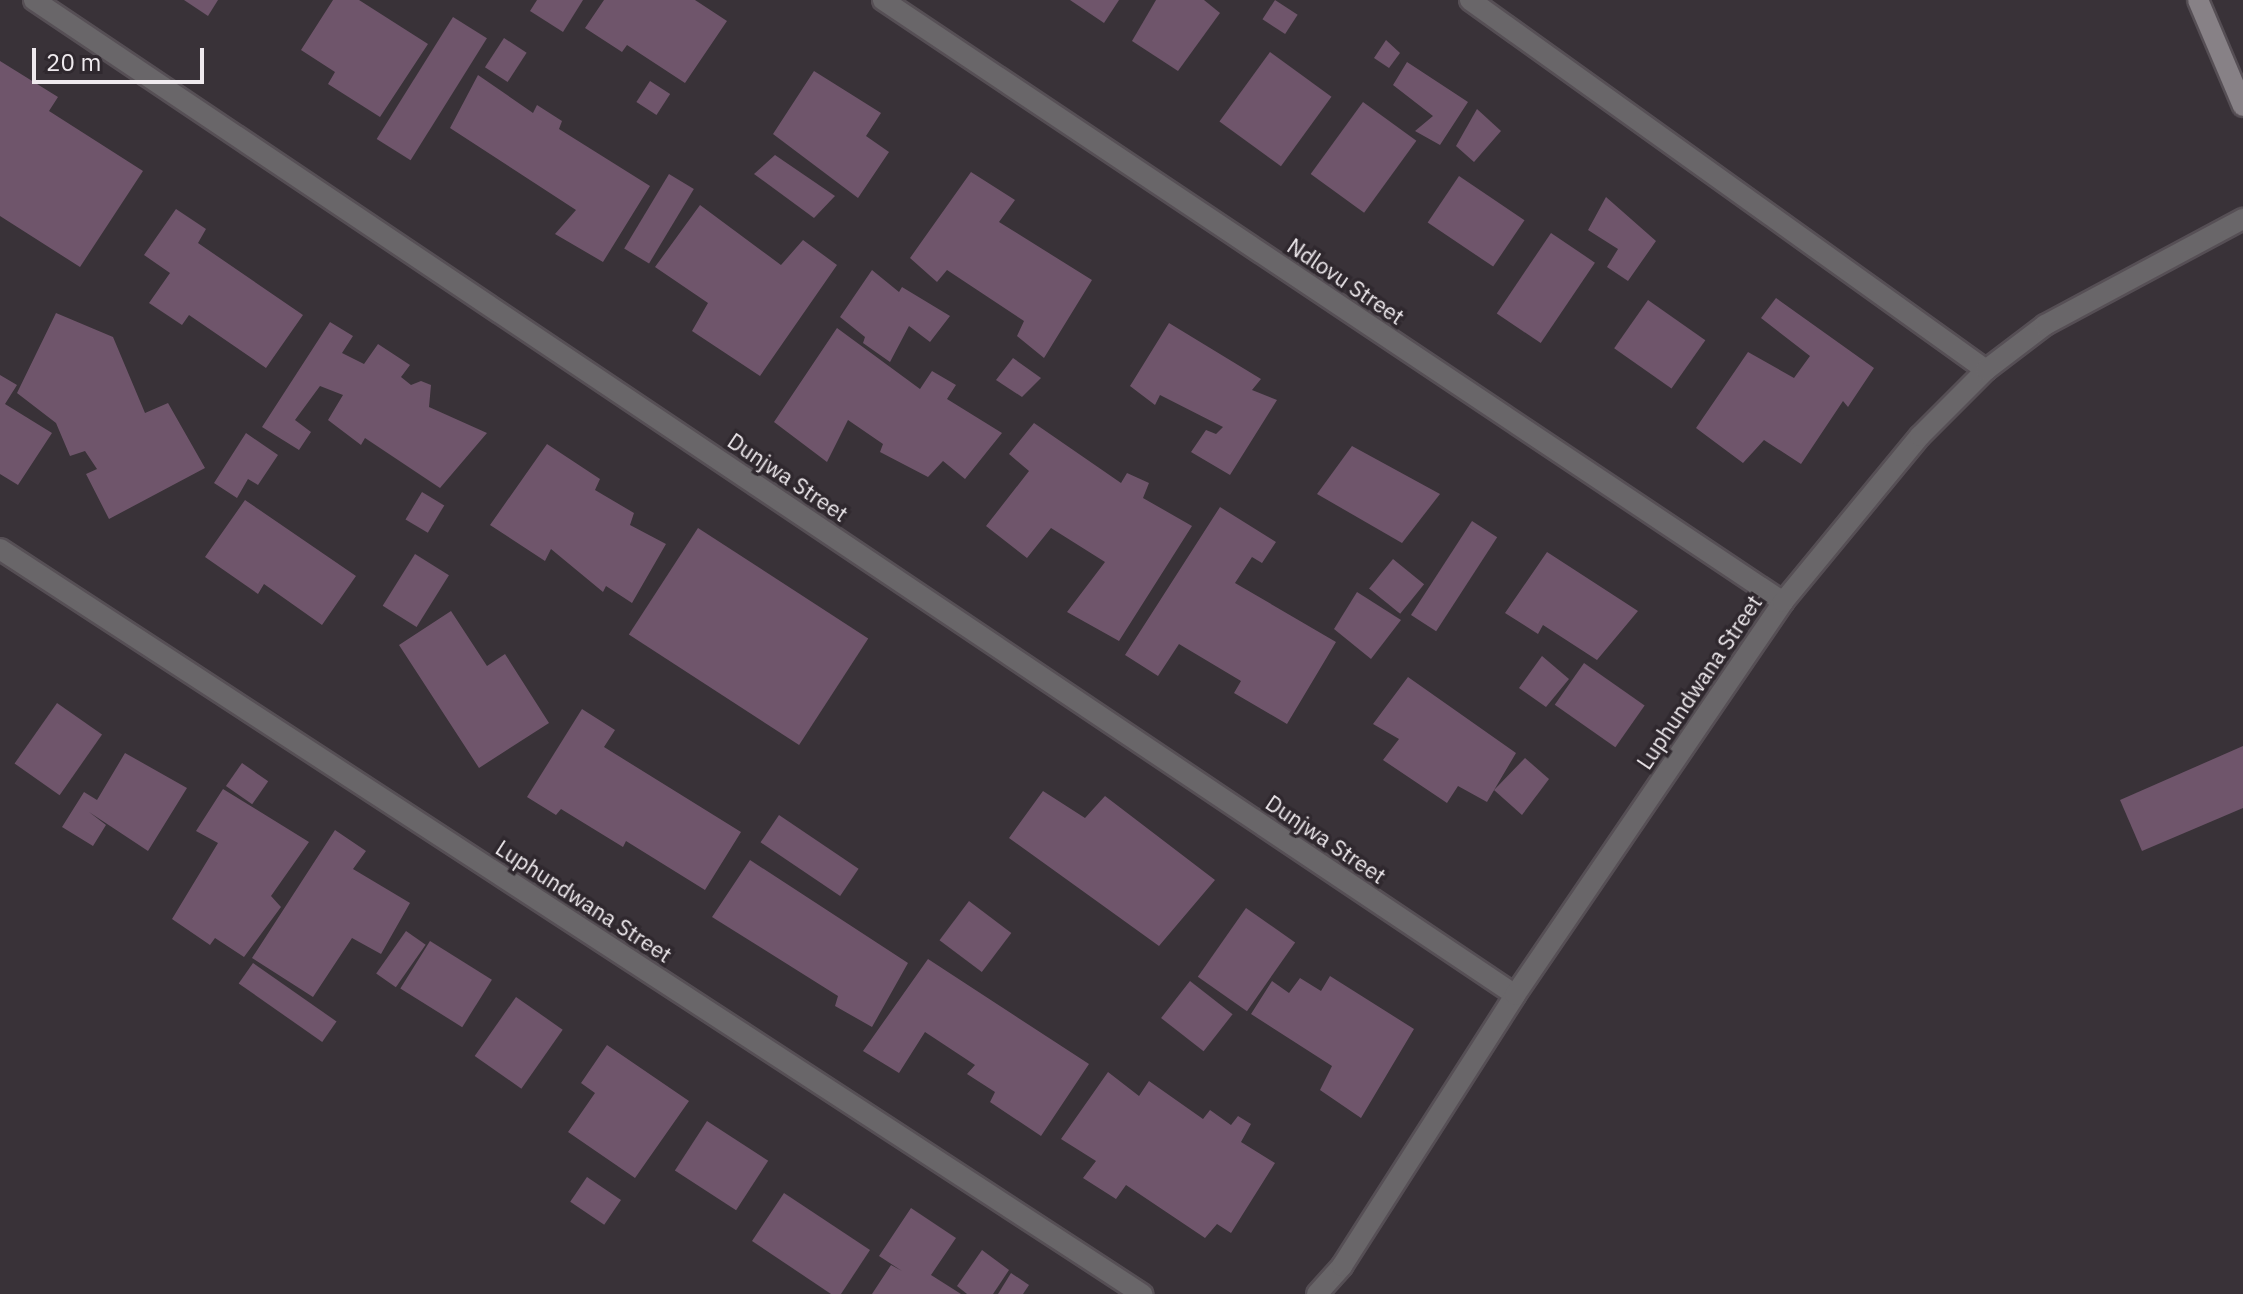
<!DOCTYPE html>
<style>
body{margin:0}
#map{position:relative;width:2243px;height:1294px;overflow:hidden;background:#393238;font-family:"IBM Plex Sans",sans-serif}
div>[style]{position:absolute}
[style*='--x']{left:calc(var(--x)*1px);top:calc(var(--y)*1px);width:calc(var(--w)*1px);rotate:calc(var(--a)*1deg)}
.building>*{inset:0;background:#6f556b;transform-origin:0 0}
.roads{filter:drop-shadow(2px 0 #564f55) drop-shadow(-2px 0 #564f55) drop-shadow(0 2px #564f55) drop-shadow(0 -2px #564f55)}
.street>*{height:20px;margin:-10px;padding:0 10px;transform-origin:10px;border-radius:10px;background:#696669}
.secondary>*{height:20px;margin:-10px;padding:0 10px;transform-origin:10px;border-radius:10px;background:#878186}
span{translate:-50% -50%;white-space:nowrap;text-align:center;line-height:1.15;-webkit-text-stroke:7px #2f282e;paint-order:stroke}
.street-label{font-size:22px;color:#efeaee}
.scale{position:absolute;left:32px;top:48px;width:172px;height:36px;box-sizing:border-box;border:4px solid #efeaee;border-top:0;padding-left:10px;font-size:24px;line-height:28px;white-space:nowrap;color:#efeaee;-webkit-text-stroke:6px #2f282e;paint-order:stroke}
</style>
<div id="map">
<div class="building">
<div style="clip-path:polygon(184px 0,218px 0,208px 16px)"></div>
<div style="clip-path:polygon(333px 0,359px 0,428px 44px,380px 117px,328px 84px,335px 72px,301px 50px)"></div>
<div style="clip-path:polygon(537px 0,583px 0,563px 32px,530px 11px)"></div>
<div style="clip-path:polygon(604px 0,695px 0,727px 21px,685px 83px,627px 45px,622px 52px,585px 28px)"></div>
<div style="clip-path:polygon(1070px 0,1119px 0,1104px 23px)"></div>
<div style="clip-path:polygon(1156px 0,1204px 0,1220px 13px,1178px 71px,1132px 41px)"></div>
<div style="left:1275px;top:0;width:27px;height:23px;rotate:33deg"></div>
<div style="left:453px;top:17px;width:40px;height:144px;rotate:32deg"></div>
<div style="left:504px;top:38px;width:27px;height:35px;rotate:33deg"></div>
<div style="clip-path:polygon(1386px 40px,1400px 53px,1389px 68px,1374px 58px)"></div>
<div style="left:1270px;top:52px;width:76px;height:86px;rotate:36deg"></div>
<div style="clip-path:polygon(0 61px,58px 97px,49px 111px,143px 171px,80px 267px,0 216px)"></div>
<div style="clip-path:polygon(1407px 62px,1468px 102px,1440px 145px,1415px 131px,1433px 116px,1393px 85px)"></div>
<div style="clip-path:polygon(814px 71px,881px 113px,866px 136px,889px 152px,858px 198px,773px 134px)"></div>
<div style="clip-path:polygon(478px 75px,533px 113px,537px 105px,562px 121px,559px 129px,650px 186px,603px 262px,555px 234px,576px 210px,450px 128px)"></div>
<div style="left:650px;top:81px;width:24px;height:25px;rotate:33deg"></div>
<div style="left:1363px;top:102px;width:66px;height:89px;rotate:36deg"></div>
<div style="clip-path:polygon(1477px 109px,1501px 131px,1474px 162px,1456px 146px)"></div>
<div style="clip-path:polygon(775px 155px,835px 196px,814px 218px,754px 174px)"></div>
<div style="clip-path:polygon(971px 172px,1015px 200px,999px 222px,1092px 280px,1044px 358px,1017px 336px,1024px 321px,947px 270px,937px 282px,910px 258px)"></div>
<div style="left:669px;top:174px;width:29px;height:87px;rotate:31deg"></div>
<div style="left:1459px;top:176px;width:79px;height:56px;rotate:34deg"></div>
<div style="clip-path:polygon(1606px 197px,1656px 241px,1628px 281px,1607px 267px,1618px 249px,1588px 230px)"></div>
<div style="clip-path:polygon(700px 205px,781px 265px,803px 240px,837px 265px,760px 376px,692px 331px,708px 303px,655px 267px)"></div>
<div style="clip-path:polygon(176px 209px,206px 229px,198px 243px,303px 315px,266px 368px,189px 315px,182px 325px,149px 303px,170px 273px,144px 255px)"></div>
<div style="left:1551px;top:233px;width:53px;height:97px;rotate:34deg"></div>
<div style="clip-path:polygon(872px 270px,899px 292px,902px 287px,950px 316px,930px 342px,909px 326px,890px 362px,863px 343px,865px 337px,840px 317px)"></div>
<div style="clip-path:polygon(1776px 298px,1874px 368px,1848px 407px,1843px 401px,1801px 464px,1764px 440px,1743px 463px,1696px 428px,1748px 352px,1794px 378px,1810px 356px,1761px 318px)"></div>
<div style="left:1648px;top:300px;width:70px;height:59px;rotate:35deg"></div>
<div style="clip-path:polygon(56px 313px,113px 337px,145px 413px,168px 403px,205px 468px,109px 519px,86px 474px,97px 469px,85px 451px,70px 456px,56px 423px,17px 393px)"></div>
<div style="clip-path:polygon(330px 322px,353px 336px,342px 353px,364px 364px,378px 344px,410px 365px,401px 377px,411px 385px,421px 381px,431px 385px,429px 407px,487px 433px,440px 488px,365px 438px,361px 445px,328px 420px,343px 395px,320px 386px,295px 420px,311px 432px,299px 450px,262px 427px)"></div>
<div style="clip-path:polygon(1169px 323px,1261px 379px,1252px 390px,1277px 400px,1230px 475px,1191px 452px,1206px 430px,1216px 434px,1223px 427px,1160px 395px,1155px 405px,1130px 386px)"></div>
<div style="clip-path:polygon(837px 328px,920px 389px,932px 371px,956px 385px,947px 399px,1002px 433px,965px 479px,943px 461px,928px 477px,880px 452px,883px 444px,848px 420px,827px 462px,774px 422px)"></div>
<div style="clip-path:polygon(1013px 358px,1041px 378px,1022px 397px,996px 380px)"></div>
<div style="clip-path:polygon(0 375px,17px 385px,5px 404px,52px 433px,18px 485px,0 474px)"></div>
<div style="clip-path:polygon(1034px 423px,1121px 483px,1127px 473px,1149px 483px,1143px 498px,1192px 526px,1119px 641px,1067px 612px,1105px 562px,1051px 528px,1027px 558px,986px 526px,1029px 471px,1009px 454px)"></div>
<div style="clip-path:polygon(246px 433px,278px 455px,258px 485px,248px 479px,237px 498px,214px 483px)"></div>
<div style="clip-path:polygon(547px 444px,600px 479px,595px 490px,634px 513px,630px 525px,666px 544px,632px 603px,606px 586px,603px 592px,551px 549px,545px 561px,490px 525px)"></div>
<div style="clip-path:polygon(1352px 446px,1440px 494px,1402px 543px,1317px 494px)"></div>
<div style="left:422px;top:492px;width:26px;height:32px;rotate:31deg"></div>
<div style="clip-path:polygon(245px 500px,356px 576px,322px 625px,264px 584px,258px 594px,205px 557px)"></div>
<div style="clip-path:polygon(1220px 507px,1276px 542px,1262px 563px,1252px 557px,1235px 583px,1336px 642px,1287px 724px,1234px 693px,1241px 681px,1179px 644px,1158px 676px,1125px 655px)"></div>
<div style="left:1472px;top:521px;width:30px;height:112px;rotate:33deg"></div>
<div style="left:698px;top:528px;width:203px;height:127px;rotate:33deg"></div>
<div style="clip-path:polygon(1547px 552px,1638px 611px,1597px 660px,1543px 625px,1538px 634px,1505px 613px)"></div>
<div style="left:415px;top:554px;width:40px;height:61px;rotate:32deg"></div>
<div style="left:1393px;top:559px;width:40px;height:38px;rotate:39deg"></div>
<div style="clip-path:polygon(1357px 592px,1401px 620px,1371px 659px,1334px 629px)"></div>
<div style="clip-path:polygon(451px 611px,487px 666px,505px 654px,549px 723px,479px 768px,399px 645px)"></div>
<div style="clip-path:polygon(1542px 656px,1569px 679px,1546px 707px,1519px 688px)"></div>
<div style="left:1584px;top:663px;width:74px;height:51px;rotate:35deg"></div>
<div style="clip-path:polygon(1408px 677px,1516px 753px,1487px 802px,1458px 786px,1447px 803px,1383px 760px,1399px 739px,1373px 724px)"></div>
<div style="left:57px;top:703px;width:55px;height:74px;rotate:35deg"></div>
<div style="clip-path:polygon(582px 709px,615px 730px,604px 747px,741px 832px,705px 890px,626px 841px,623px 847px,561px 809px,556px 815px,527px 797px)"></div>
<div style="clip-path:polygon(2243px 746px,2243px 808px,2142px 851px,2120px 800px)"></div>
<div style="clip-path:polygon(125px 753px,187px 788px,148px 851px,89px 812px,106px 825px,93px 846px,62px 827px,84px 792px,97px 800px)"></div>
<div style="clip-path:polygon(1525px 758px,1549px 779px,1522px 815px,1494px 790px)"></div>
<div style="left:242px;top:763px;width:32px;height:28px;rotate:35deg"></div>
<div style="clip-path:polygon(223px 789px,309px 842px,271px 896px,281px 907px,244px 957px,215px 938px,210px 945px,172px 919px,218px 843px,196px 831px)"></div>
<div style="clip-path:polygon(1043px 791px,1085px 818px,1105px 796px,1215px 880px,1159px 946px,1009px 838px)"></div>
<div style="left:779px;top:815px;width:96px;height:33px;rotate:34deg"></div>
<div style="clip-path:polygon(335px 830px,366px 851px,353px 869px,410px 903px,381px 954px,352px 938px,313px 997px,252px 958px)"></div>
<div style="clip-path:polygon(750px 860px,908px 963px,872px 1027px,835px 1006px,838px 996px,712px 917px)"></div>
<div style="left:969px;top:901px;width:53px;height:49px;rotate:37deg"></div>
<div style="left:1246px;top:908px;width:60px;height:84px;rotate:35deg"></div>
<div style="left:406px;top:931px;width:24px;height:52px;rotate:35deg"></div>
<div style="left:430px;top:941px;width:73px;height:56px;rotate:32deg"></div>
<div style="clip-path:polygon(928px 959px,1089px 1064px,1041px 1136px,990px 1102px,995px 1092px,967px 1074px,975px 1065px,925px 1032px,899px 1073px,863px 1051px)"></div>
<div style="left:253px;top:963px;width:102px;height:25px;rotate:35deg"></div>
<div style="clip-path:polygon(1330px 976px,1414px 1029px,1361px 1118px,1320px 1090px,1332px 1066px,1251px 1014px,1272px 981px,1289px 993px,1300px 978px,1321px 991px)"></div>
<div style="left:1190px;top:981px;width:54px;height:47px;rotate:38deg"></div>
<div style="left:516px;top:997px;width:57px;height:72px;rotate:35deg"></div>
<div style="clip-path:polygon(607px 1045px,689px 1101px,635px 1178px,568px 1132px,595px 1093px,581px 1083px)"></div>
<div style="clip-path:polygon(1108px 1072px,1139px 1096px,1149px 1081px,1203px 1119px,1210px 1110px,1231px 1125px,1238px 1116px,1251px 1124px,1241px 1142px,1275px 1163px,1231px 1233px,1217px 1224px,1205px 1238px,1126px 1185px,1116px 1199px,1083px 1178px,1096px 1161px,1061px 1139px)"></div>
<div style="left:707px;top:1121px;width:73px;height:59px;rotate:33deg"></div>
<div style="left:587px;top:1177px;width:41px;height:30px;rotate:34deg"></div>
<div style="clip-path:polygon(784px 1193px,870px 1250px,841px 1294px,831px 1294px,752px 1241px)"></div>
<div style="clip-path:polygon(911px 1208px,956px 1238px,931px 1275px,961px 1294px,872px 1294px,891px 1265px,902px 1271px,879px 1256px)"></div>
<div style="clip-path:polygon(982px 1250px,1009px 1270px,993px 1294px,967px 1294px,957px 1286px)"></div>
<div style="clip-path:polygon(1011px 1273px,1029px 1285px,1023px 1294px,998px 1294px)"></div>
</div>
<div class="roads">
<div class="street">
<div style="--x:34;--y:0;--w:1784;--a:33.89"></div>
<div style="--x:883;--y:0;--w:1083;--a:33.78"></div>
<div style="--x:1470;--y:0;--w:635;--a:35.64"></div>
<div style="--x:0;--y:549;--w:1364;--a:33.12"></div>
<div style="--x:1317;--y:1294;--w:38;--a:-48"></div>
<div style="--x:1342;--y:1266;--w:322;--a:-57.4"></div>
<div style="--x:1515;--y:995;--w:476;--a:-55.7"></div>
<div style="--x:1783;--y:602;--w:215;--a:-50.5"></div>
<div style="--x:1920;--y:436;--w:93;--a:-45"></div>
<div style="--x:1986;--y:370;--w:74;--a:-37.3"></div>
<div style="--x:2045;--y:325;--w:225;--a:-28.2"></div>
</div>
<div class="secondary">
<div style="--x:2198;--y:0;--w:115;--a:67"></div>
</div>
</div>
<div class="street-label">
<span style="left:1346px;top:281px;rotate:34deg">Ndlovu Street</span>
<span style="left:788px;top:477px;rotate:34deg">Dunjwa Street</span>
<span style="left:1699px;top:682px;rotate:-56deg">Luphundwana Street</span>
<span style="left:1326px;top:839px;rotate:34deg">Dunjwa Street</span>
<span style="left:584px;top:901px;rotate:33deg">Luphundwana Street</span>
</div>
<div class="scale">20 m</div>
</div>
